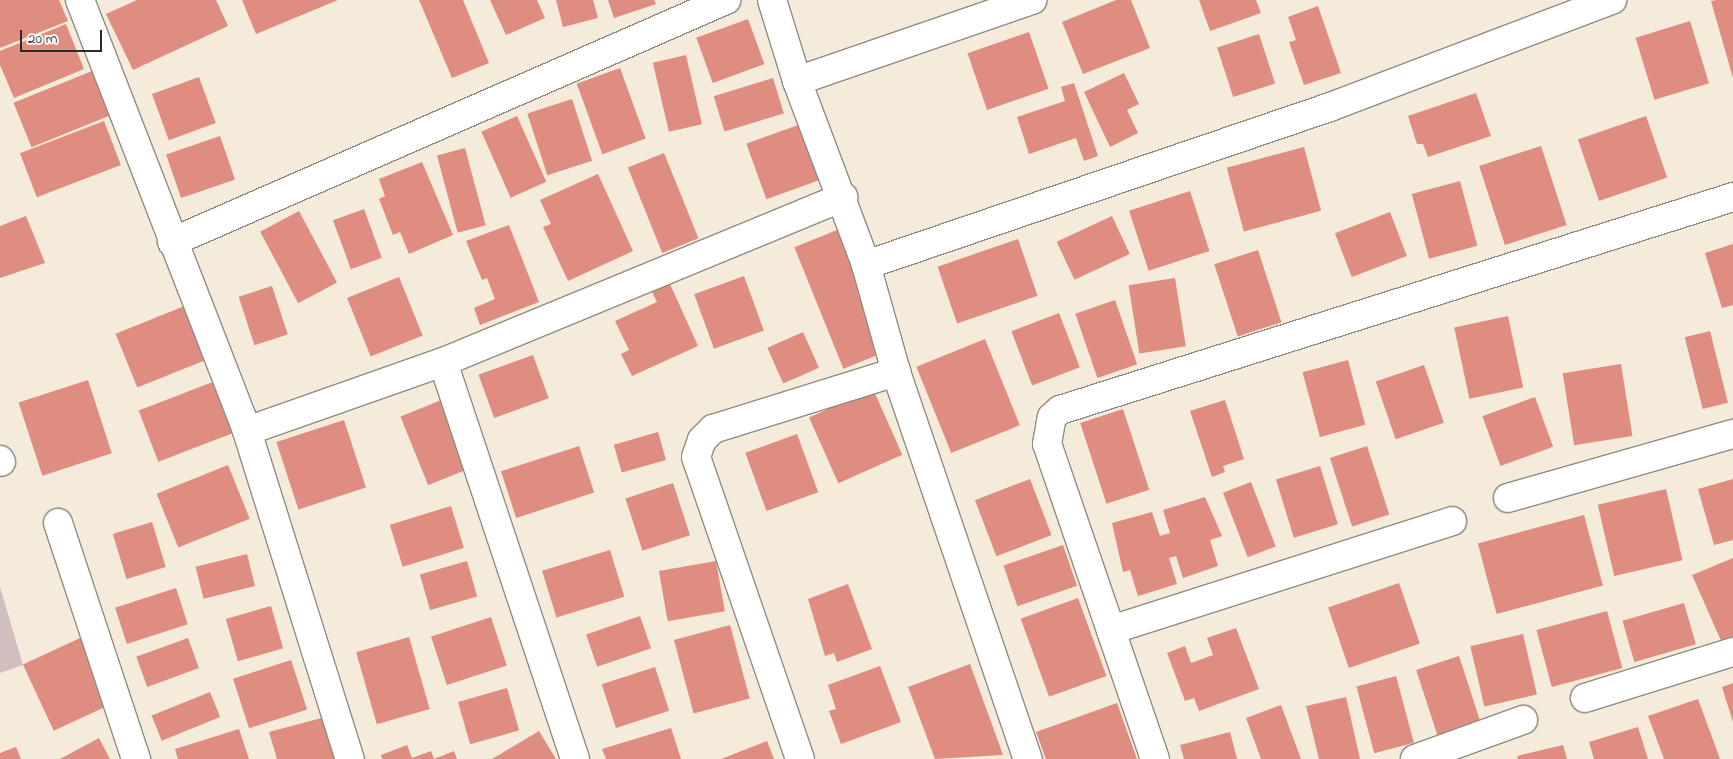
<!DOCTYPE html>
<style>
body{margin:0}
#map{position:relative;width:1733px;height:759px;overflow:hidden;background:#f4ebdb;font-family:"Indie Flower",sans-serif}
div>[style]{position:absolute}
[style*='--x']{left:calc(var(--x)*1px);top:calc(var(--y)*1px);width:calc(var(--w)*1px);rotate:calc(var(--a)*1deg)}
.industrial>*{inset:0;background:#d1bfbf}
.building>*{inset:0;background:#de8d80;transform-origin:0 0}
.roads{filter:drop-shadow(1px 0 #908b83) drop-shadow(-1px 0 #908b83) drop-shadow(0 1px #908b83) drop-shadow(0 -1px #908b83)}
.minor>*{height:28px;margin:-14px;padding:0 14px;transform-origin:14px;border-radius:14px;background:#fff}
span{translate:-50% -50%;white-space:nowrap;text-align:center;line-height:1.15;-webkit-text-stroke:5px #f6f6f2;paint-order:stroke}
.scale{position:absolute;left:20px;top:30px;width:82px;height:22px;box-sizing:border-box;border:2px solid #2b2b2b;border-top:0;padding-left:6px;font-size:15px;line-height:18px;white-space:nowrap;color:#2b2b2b;-webkit-text-stroke:4px #f6f6f2;paint-order:stroke}
</style>
<div id="map">
<div class="industrial">
<div style="clip-path:polygon(0 587px,23px 665px,0 673px)"></div>
</div>
<div class="building">
<div style="clip-path:polygon(0 0,59px 0,68px 21px,0 48px)"></div>
<div style="clip-path:polygon(137px 0,216px 0,228px 26px,133px 70px,106px 14px)"></div>
<div style="clip-path:polygon(242px 0,338px 0,256px 34px)"></div>
<div style="clip-path:polygon(419px 0,463px 0,489px 63px,452px 78px)"></div>
<div style="clip-path:polygon(490px 0,537px 0,545px 18px,506px 35px)"></div>
<div style="clip-path:polygon(556px 0,593px 0,598px 18px,563px 27px)"></div>
<div style="clip-path:polygon(608px 0,654px 0,656px 4px,614px 18px)"></div>
<div style="clip-path:polygon(1116px 0,1131px 0,1150px 48px,1083px 74px,1062px 22px)"></div>
<div style="clip-path:polygon(1199px 0,1256px 0,1261px 13px,1210px 31px)"></div>
<div style="clip-path:polygon(1716px 0,1733px 0,1733px 78px,1711px 1px)"></div>
<div style="clip-path:polygon(1318px 6px,1341px 73px,1304px 85px,1289px 42px,1296px 40px,1288px 17px)"></div>
<div style="left:748px;top:19px;width:48px;height:55px;rotate:70deg"></div>
<div style="left:1690px;top:21px;width:65px;height:57px;rotate:73deg"></div>
<div style="clip-path:polygon(66px 24px,84px 69px,14px 98px,0 65px,0 51px)"></div>
<div style="left:1029px;top:32px;width:60px;height:65px;rotate:71deg"></div>
<div style="left:1259px;top:34px;width:52px;height:44px;rotate:72deg"></div>
<div style="left:686px;top:55px;width:71px;height:34px;rotate:77deg"></div>
<div style="left:620px;top:68px;width:75px;height:46px;rotate:70deg"></div>
<div style="left:97px;top:69px;width:48px;height:90px;rotate:68deg"></div>
<div style="clip-path:polygon(1124px 73px,1139px 104px,1127px 110px,1138px 133px,1110px 147px,1084px 92px)"></div>
<div style="left:199px;top:77px;width:49px;height:50px;rotate:70deg"></div>
<div style="left:773px;top:78px;width:37px;height:62px;rotate:73deg"></div>
<div style="clip-path:polygon(1074px 83px,1098px 156px,1084px 161px,1076px 138px,1029px 154px,1017px 117px,1065px 101px,1061px 87px)"></div>
<div style="clip-path:polygon(1476px 93px,1491px 136px,1428px 157px,1423px 144px,1417px 144px,1408px 116px)"></div>
<div style="left:572px;top:99px;width:65px;height:47px;rotate:72deg"></div>
<div style="left:517px;top:116px;width:72px;height:39px;rotate:66deg"></div>
<div style="left:1646px;top:116px;width:65px;height:72px;rotate:71deg"></div>
<div style="left:104px;top:121px;width:47px;height:90px;rotate:69deg"></div>
<div style="left:798px;top:125px;width:59px;height:55px;rotate:70deg"></div>
<div style="left:220px;top:136px;width:46px;height:57px;rotate:71deg"></div>
<div style="left:1541px;top:146px;width:83px;height:65px;rotate:72deg"></div>
<div style="left:1304px;top:147px;width:66px;height:80px;rotate:75deg"></div>
<div style="left:465px;top:148px;width:80px;height:29px;rotate:75deg"></div>
<div style="left:664px;top:153px;width:92px;height:39px;rotate:68deg"></div>
<div style="clip-path:polygon(422px 162px,453px 235px,409px 254px,400px 232px,393px 235px,379px 199px,385px 196px,379px 179px)"></div>
<div style="clip-path:polygon(598px 174px,633px 251px,568px 281px,543px 227px,551px 224px,540px 200px)"></div>
<div style="left:1460px;top:181px;width:67px;height:50px;rotate:75deg"></div>
<div style="left:1190px;top:191px;width:63px;height:64px;rotate:72deg"></div>
<div style="left:364px;top:209px;width:52px;height:33px;rotate:70deg"></div>
<div style="left:299px;top:211px;width:81px;height:44px;rotate:62deg"></div>
<div style="left:1390px;top:212px;width:47px;height:59px;rotate:69deg"></div>
<div style="clip-path:polygon(26px 216px,45px 263px,0 278px,0 226px)"></div>
<div style="left:1112px;top:216px;width:42px;height:61px;rotate:65deg"></div>
<div style="clip-path:polygon(509px 225px,539px 302px,480px 325px,474px 308px,495px 299px,487px 278px,482px 280px,466px 241px)"></div>
<div style="left:837px;top:230px;width:131px;height:46px;rotate:68deg"></div>
<div style="left:1018px;top:239px;width:60px;height:85px;rotate:71deg"></div>
<div style="clip-path:polygon(1733px 244px,1733px 305px,1722px 308px,1705px 253px)"></div>
<div style="left:1258px;top:250px;width:76px;height:46px;rotate:72deg"></div>
<div style="left:744px;top:276px;width:58px;height:53px;rotate:70deg"></div>
<div style="left:399px;top:277px;width:63px;height:56px;rotate:68deg"></div>
<div style="left:1175px;top:278px;width:69px;height:47px;rotate:81deg"></div>
<div style="clip-path:polygon(670px 284px,698px 346px,632px 376px,621px 354px,629px 350px,615px 321px,657px 302px,652px 292px)"></div>
<div style="left:272px;top:286px;width:51px;height:35px;rotate:72deg"></div>
<div style="left:1115px;top:300px;width:68px;height:42px;rotate:71deg"></div>
<div style="left:187px;top:305px;width:58px;height:77px;rotate:68deg"></div>
<div style="left:1059px;top:313px;width:58px;height:51px;rotate:69deg"></div>
<div style="left:1508px;top:316px;width:73px;height:55px;rotate:78deg"></div>
<div style="left:1710px;top:331px;width:74px;height:26px;rotate:76deg"></div>
<div style="left:803px;top:332px;width:39px;height:39px;rotate:66deg"></div>
<div style="left:985px;top:339px;width:93px;height:74px;rotate:68deg"></div>
<div style="left:533px;top:355px;width:46px;height:58px;rotate:70deg"></div>
<div style="left:1348px;top:360px;width:67px;height:47px;rotate:75deg"></div>
<div style="left:1621px;top:364px;width:73px;height:59px;rotate:81deg"></div>
<div style="left:1424px;top:365px;width:61px;height:51px;rotate:71deg"></div>
<div style="left:88px;top:380px;width:77px;height:73px;rotate:72deg"></div>
<div style="left:218px;top:380px;width:55px;height:85px;rotate:69deg"></div>
<div style="left:873px;top:389px;width:72px;height:70px;rotate:66deg"></div>
<div style="left:1535px;top:397px;width:53px;height:56px;rotate:70deg"></div>
<div style="left:444px;top:399px;width:74px;height:47px;rotate:68deg"></div>
<div style="clip-path:polygon(1225px 400px,1244px 459px,1223px 466px,1225px 472px,1212px 477px,1190px 411px)"></div>
<div style="left:1123px;top:409px;width:85px;height:45px;rotate:72deg"></div>
<div style="left:344px;top:420px;width:71px;height:71px;rotate:72deg"></div>
<div style="left:658px;top:432px;width:29px;height:46px;rotate:74deg"></div>
<div style="left:797px;top:434px;width:62px;height:55px;rotate:70deg"></div>
<div style="left:579px;top:446px;width:49px;height:82px;rotate:72deg"></div>
<div style="left:1367px;top:446px;width:72px;height:39px;rotate:72deg"></div>
<div style="left:228px;top:465px;width:58px;height:77px;rotate:68deg"></div>
<div style="left:1320px;top:466px;width:61px;height:46px;rotate:73deg"></div>
<div style="left:1030px;top:479px;width:60px;height:59px;rotate:69deg"></div>
<div style="clip-path:polygon(1733px 479px,1733px 540px,1714px 545px,1698px 489px)"></div>
<div style="left:1251px;top:482px;width:69px;height:30px;rotate:69deg"></div>
<div style="left:673px;top:483px;width:55px;height:50px;rotate:72deg"></div>
<div style="left:1666px;top:489px;width:73px;height:70px;rotate:77deg"></div>
<div style="clip-path:polygon(1205px 497px,1222px 536px,1210px 540px,1218px 566px,1183px 578px,1176px 556px,1169px 558px,1177px 584px,1138px 596px,1130px 570px,1123px 572px,1112px 523px,1152px 512px,1160px 536px,1170px 533px,1163px 510px)"></div>
<div style="left:451px;top:506px;width:44px;height:64px;rotate:73deg"></div>
<div style="left:1584px;top:515px;width:73px;height:110px;rotate:75deg"></div>
<div style="left:152px;top:522px;width:47px;height:41px;rotate:73deg"></div>
<div style="left:1063px;top:545px;width:43px;height:63px;rotate:71deg"></div>
<div style="left:610px;top:550px;width:49px;height:71px;rotate:73deg"></div>
<div style="left:247px;top:554px;width:33px;height:53px;rotate:76deg"></div>
<div style="clip-path:polygon(1733px 558px,1733px 638px,1722px 643px,1692px 575px)"></div>
<div style="left:467px;top:561px;width:37px;height:49px;rotate:74deg"></div>
<div style="left:716px;top:561px;width:51px;height:58px;rotate:80deg"></div>
<div style="left:1399px;top:583px;width:64px;height:75px;rotate:71deg"></div>
<div style="clip-path:polygon(848px 584px,872px 649px,837px 662px,834px 653px,825px 656px,808px 599px)"></div>
<div style="left:176px;top:588px;width:38px;height:64px;rotate:72deg"></div>
<div style="left:1078px;top:598px;width:83px;height:61px;rotate:70deg"></div>
<div style="left:1684px;top:603px;width:43px;height:64px;rotate:74deg"></div>
<div style="left:271px;top:606px;width:44px;height:47px;rotate:74deg"></div>
<div style="left:1607px;top:611px;width:59px;height:73px;rotate:75deg"></div>
<div style="left:640px;top:616px;width:34px;height:57px;rotate:71deg"></div>
<div style="left:491px;top:617px;width:51px;height:63px;rotate:72deg"></div>
<div style="left:730px;top:625px;width:76px;height:58px;rotate:75deg"></div>
<div style="clip-path:polygon(1236px 628px,1259px 689px,1199px 711px,1194px 698px,1185px 701px,1167px 653px,1185px 646px,1191px 663px,1213px 655px,1207px 638px)"></div>
<div style="left:1523px;top:634px;width:62px;height:54px;rotate:77deg"></div>
<div style="left:409px;top:637px;width:75px;height:55px;rotate:74deg"></div>
<div style="left:80px;top:638px;width:73px;height:63px;rotate:65deg"></div>
<div style="left:188px;top:638px;width:32px;height:55px;rotate:70deg"></div>
<div style="left:1459px;top:656px;width:72px;height:45px;rotate:72deg"></div>
<div style="left:291px;top:660px;width:52px;height:61px;rotate:72deg"></div>
<div style="clip-path:polygon(970px 664px,1003px 755px,935px 759px,908px 687px)"></div>
<div style="clip-path:polygon(880px 666px,901px 722px,841px 744px,829px 711px,836px 709px,828px 685px)"></div>
<div style="left:655px;top:667px;width:46px;height:56px;rotate:72deg"></div>
<div style="left:1396px;top:676px;width:69px;height:41px;rotate:75deg"></div>
<div style="clip-path:polygon(1733px 683px,1733px 722px,1722px 687px)"></div>
<div style="left:507px;top:688px;width:44px;height:51px;rotate:74deg"></div>
<div style="left:210px;top:692px;width:27px;height:63px;rotate:68deg"></div>
<div style="clip-path:polygon(1346px 697px,1360px 759px,1319px 759px,1306px 706px)"></div>
<div style="clip-path:polygon(1698px 699px,1720px 759px,1664px 759px,1648px 716px)"></div>
<div style="clip-path:polygon(1117px 703px,1137px 759px,1046px 759px,1036px 732px)"></div>
<div style="clip-path:polygon(1281px 705px,1301px 759px,1261px 759px,1246px 718px)"></div>
<div style="clip-path:polygon(329px 716px,341px 759px,277px 759px,269px 732px)"></div>
<div style="clip-path:polygon(1638px 727px,1648px 759px,1594px 759px,1589px 742px)"></div>
<div style="clip-path:polygon(671px 728px,681px 759px,606px 759px,602px 749px)"></div>
<div style="clip-path:polygon(239px 729px,249px 759px,178px 759px,175px 749px)"></div>
<div style="clip-path:polygon(539px 731px,556px 759px,492px 759px)"></div>
<div style="clip-path:polygon(1230px 732px,1237px 759px,1184px 759px,1180px 745px)"></div>
<div style="clip-path:polygon(99px 738px,110px 759px,60px 759px)"></div>
<div style="clip-path:polygon(767px 741px,774px 759px,721px 759px)"></div>
<div style="clip-path:polygon(407px 745px,412px 758px,431px 751px,434px 759px,454px 751px,457px 759px,382px 759px,381px 755px)"></div>
<div style="clip-path:polygon(1563px 745px,1567px 759px,1518px 759px,1517px 756px)"></div>
<div style="clip-path:polygon(16px 747px,21px 759px,0 759px,0 753px)"></div>
</div>
<div class="roads">
<div class="minor">
<div style="--x:80;--y:0;--w:462;--a:68.8"></div>
<div style="--x:247;--y:431;--w:344;--a:72.6"></div>
<div style="--x:772;--y:0;--w:85;--a:72.8"></div>
<div style="--x:797;--y:81;--w:197;--a:69.4"></div>
<div style="--x:866;--y:265;--w:111;--a:74.3"></div>
<div style="--x:896;--y:372;--w:409;--a:71.2"></div>
<div style="--x:797;--y:81;--w:249;--a:-19"></div>
<div style="--x:172;--y:242;--w:605;--a:-23.6"></div>
<div style="--x:866;--y:265;--w:490;--a:-18.8"></div>
<div style="--x:1330;--y:107;--w:302;--a:-20.8"></div>
<div style="--x:443;--y:362;--w:418;--a:71.6"></div>
<div style="--x:247;--y:431;--w:208;--a:-19.4"></div>
<div style="--x:443;--y:362;--w:433;--a:-22.4"></div>
<div style="--x:0;--y:460;--w:2;--a:63"></div>
<div style="--x:1508;--y:498;--w:234;--a:-15.9"></div>
<div style="--x:58;--y:523;--w:249;--a:71.7"></div>
<div style="--x:1111;--y:630;--w:358;--a:-17.7"></div>
<div style="--x:1585;--y:698;--w:155;--a:-17.3"></div>
<div style="--x:800;--y:759;--w:319;--a:-109"></div>
<div style="--x:696;--y:457;--w:18;--a:-71"></div>
<div style="--x:702;--y:440;--w:16;--a:-45"></div>
<div style="--x:713;--y:429;--w:192;--a:-17.3"></div>
<div style="--x:1155;--y:759;--w:333;--a:-108.9"></div>
<div style="--x:1047;--y:444;--w:27;--a:-80"></div>
<div style="--x:1052;--y:417;--w:11;--a:-41"></div>
<div style="--x:1060;--y:410;--w:706;--a:-17.56"></div>
<div style="--x:1415;--y:759;--w:115;--a:-19.9"></div>
</div>
</div>
<div class="scale">20 m</div>
</div>
